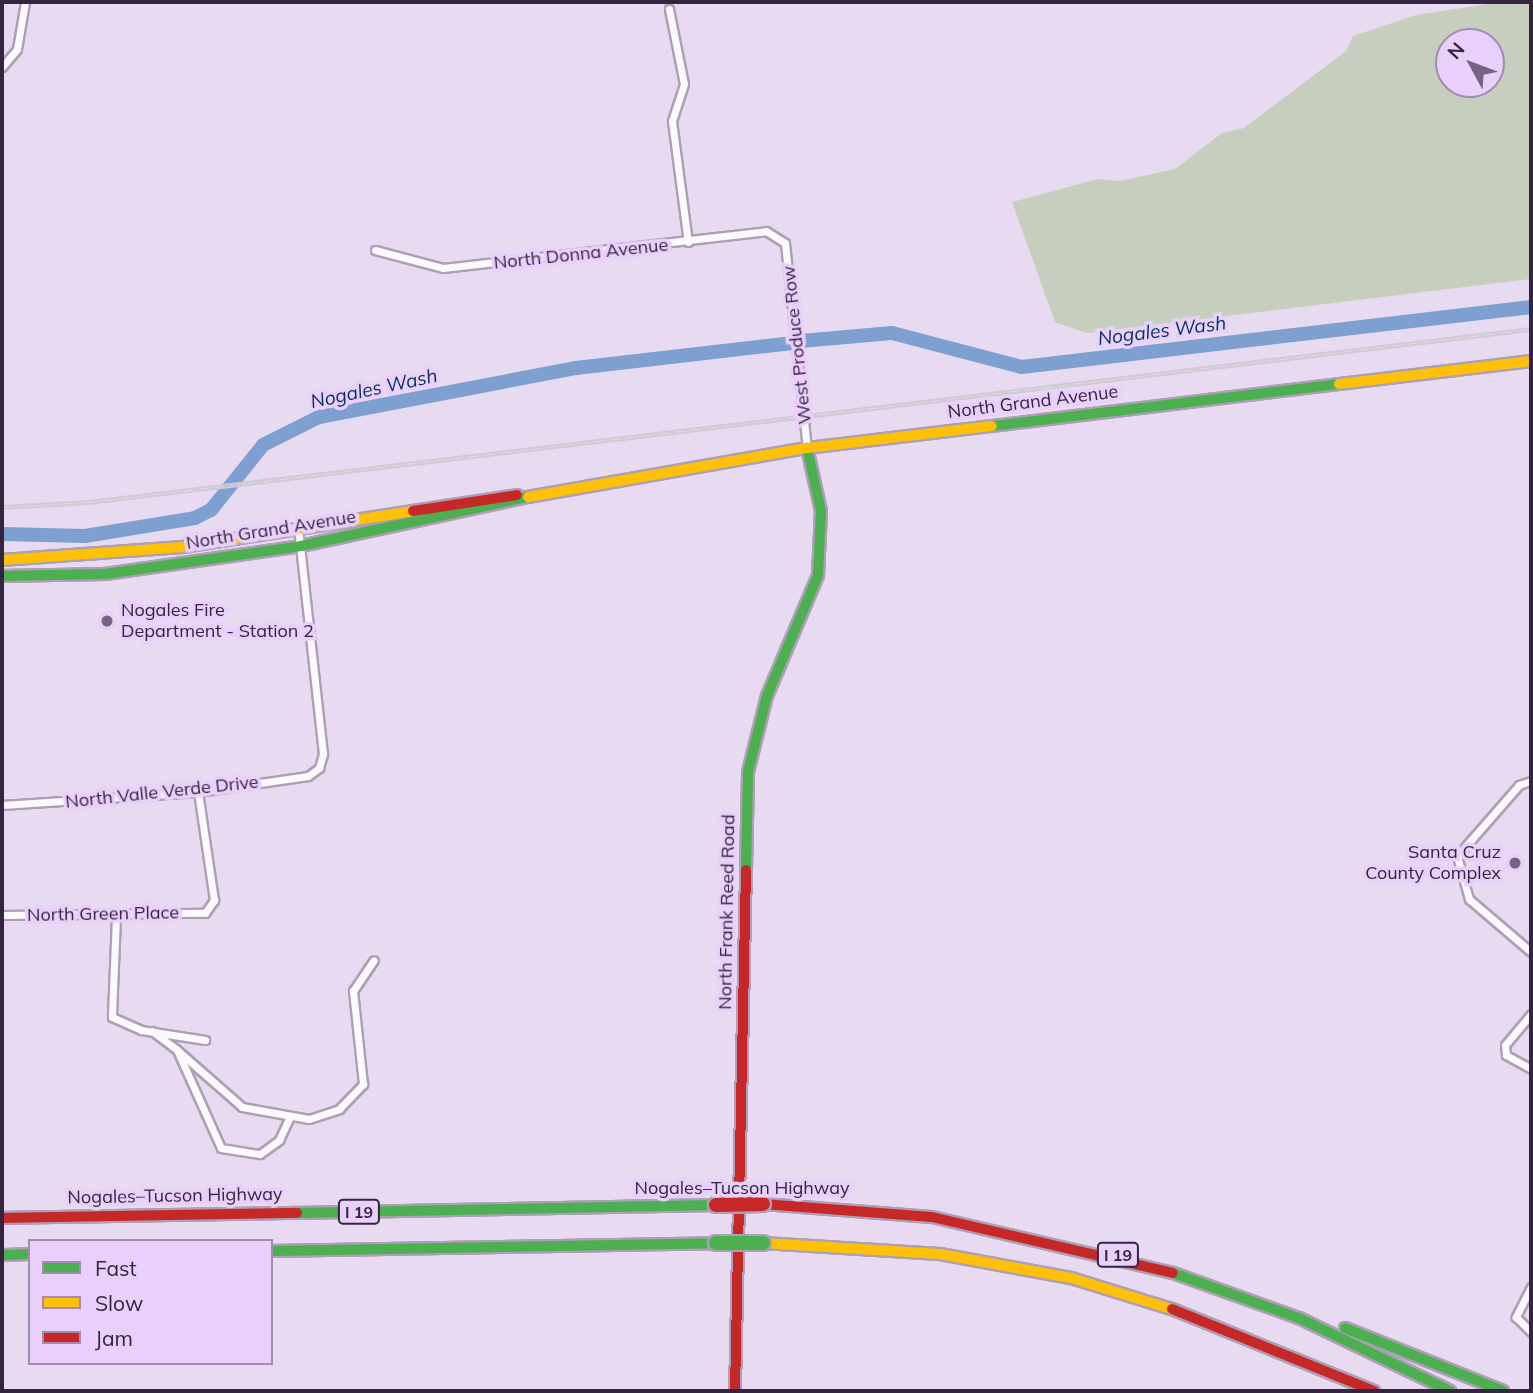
<!DOCTYPE html>
<meta charset="utf-8">
<style>
body{margin:0}
#map{position:relative;width:1533px;height:1393px;overflow:hidden;background:#e8daf1;font-family:Mulish,sans-serif}
div>[style]{position:absolute}
[style*='--x']{left:calc(var(--x)*1px);top:calc(var(--y)*1px);width:calc(var(--w)*1px);rotate:calc(var(--a)*1deg)}
.green>*{inset:0;background:#c6cfbd}
.river>*{height:14px;margin:-7px;padding:0 7px;transform-origin:7px;border-radius:7px;background:#7ea0d1}
.roads{filter:drop-shadow(2px 0 #ad9fb5) drop-shadow(-2px 0 #ad9fb5) drop-shadow(0 2px #ad9fb5) drop-shadow(0 -2px #ad9fb5)}
.street>*{height:7px;margin:-3.5px;padding:0 3.5px;transform-origin:3.5px;border-radius:3.5px;background:#fcf9fd}
.fast>*{height:10px;margin:-5px;padding:0 5px;transform-origin:5px;border-radius:5px;background:#4caf50}
.slow>*{height:10px;margin:-5px;padding:0 5px;transform-origin:5px;border-radius:5px;background:#ffc107}
.jam>*{height:10px;margin:-5px;padding:0 5px;transform-origin:5px;border-radius:5px;background:#c62828}
.rail>*{height:5px;margin-top:-2.5px;transform-origin:0;background:repeating-linear-gradient(90deg,#e9d0fb 0 8px,#cecbd2 0 16px);box-sizing:border-box;border-block:2px solid #cecbd2}
.bridges{filter:drop-shadow(2px 0 #ad9fb5) drop-shadow(-2px 0 #ad9fb5) drop-shadow(0 2px #ad9fb5) drop-shadow(0 -2px #ad9fb5)}
.fast-bridge>*{height:14px;margin:-7px;padding:0 7px;transform-origin:7px;border-radius:7px;background:#4caf50}
.jam-bridge>*{height:14px;margin:-7px;padding:0 7px;transform-origin:7px;border-radius:7px;background:#c62828}
.dots>*{width:19px;height:19px;translate:-50% -50%;box-sizing:border-box;border:4px solid #e9d0fb;border-radius:50%}
span{translate:-50% -50%;white-space:nowrap;text-align:center;line-height:1.15;-webkit-text-stroke:7px #e9d0fb;paint-order:stroke}
.shield-label span{padding:2px 5px;background:#e9d0fb;border:2px solid;border-radius:5px;-webkit-text-stroke-width:0}
.shield-label{font-size:16px;color:#35243f;font-weight:700}
.street-label{font-size:18px;color:#35243f}
.poi-label{font-size:18px;color:#35243f}
.left{translate:0 -50%;text-align:left}
.right{translate:-100% -50%;text-align:right}
.water-label{font-size:19px;color:#063158;font-style:italic}
.frame{position:absolute;inset:0;border:4px solid #35243f;pointer-events:none}
.legend{position:absolute;left:28px;top:1239px;width:245px;height:126px;box-sizing:border-box;background:#e9d0fb;border:2px solid #a18bb0;margin:0;padding:9px 12px;list-style:none;font-size:21px;color:#35243f}
.legend li{display:flex;align-items:center;gap:14px;height:35px}
.legend b{width:35px;border:2px solid #a18bb0}
.north{position:absolute;left:1435px;top:28px;width:70px;height:70px;box-sizing:border-box;background:#e9d0fb;border:2px solid #a18bb0;border-radius:50%;rotate:311deg;font-size:19px;font-weight:700;line-height:28px;text-align:center;color:#35243f}
.north::after{content:'';display:block;margin:auto;width:24px;height:32px;background:#74647d;clip-path:polygon(50% 0,100% 100%,50% 72%,0 100%)}
</style>
<div id="map">
<div class="green">
<div style="clip-path:polygon(evenodd,1501px 2px,1531px 2px,1531px 279px,1087px 333px,1055px 322px,1012px 202px,1098px 179px,1120px 181px,1175px 169px,1222px 133px,1244px 128px,1346px 51px,1353px 36px,1416px 15px,1501px 2px,1449px 42px,1491px 42px,1491px 84px,1449px 84px,1449px 42px)"></div>
</div>
<div class="river">
<div style="--x:801;--y:341;--w:91;--a:-5"></div>
<div style="--x:892;--y:333;--w:134;--a:14.7"></div>
<div style="--x:1022;--y:367;--w:513;--a:-6.72"></div>
<div style="--x:2;--y:534;--w:83;--a:1.4"></div>
<div style="--x:85;--y:536;--w:111;--a:-9.3"></div>
<div style="--x:195;--y:518;--w:18;--a:-27"></div>
<div style="--x:211;--y:510;--w:83;--a:-51.3"></div>
<div style="--x:263;--y:445;--w:63;--a:-26.6"></div>
<div style="--x:319;--y:417;--w:262;--a:-10.8"></div>
<div style="--x:576;--y:368;--w:216;--a:-6.6"></div>
</div>
<div class="roads">
<div class="street">
<div style="--x:669;--y:9;--w:76;--a:78.7"></div>
<div style="--x:684;--y:84;--w:39;--a:108"></div>
<div style="--x:672;--y:121;--w:122;--a:82.5"></div>
<div style="--x:2;--y:67;--w:23;--a:-50"></div>
<div style="--x:17;--y:49;--w:48;--a:-80.3"></div>
<div style="--x:375;--y:250;--w:70;--a:14.8"></div>
<div style="--x:443;--y:268;--w:325;--a:-6.5"></div>
<div style="--x:766;--y:231;--w:22;--a:32"></div>
<div style="--x:785;--y:243;--w:206;--a:83.9"></div>
<div style="--x:1531;--y:781;--w:13;--a:162"></div>
<div style="--x:1519;--y:785;--w:94;--a:131.1"></div>
<div style="--x:1457;--y:856;--w:45;--a:74.4"></div>
<div style="--x:1469;--y:899;--w:82;--a:40.5"></div>
<div style="--x:2;--y:805;--w:196;--a:-3.8"></div>
<div style="--x:198;--y:792;--w:111;--a:-8.3"></div>
<div style="--x:308;--y:776;--w:14;--a:-36"></div>
<div style="--x:319;--y:768;--w:15;--a:-74"></div>
<div style="--x:323;--y:754;--w:226;--a:-96.3"></div>
<div style="--x:2;--y:915;--w:203;--a:-0.6"></div>
<div style="--x:205;--y:913;--w:16;--a:-55"></div>
<div style="--x:214;--y:900;--w:109;--a:-98.4"></div>
<div style="--x:116;--y:916;--w:101;--a:92.3"></div>
<div style="--x:112;--y:1017;--w:32;--a:24"></div>
<div style="--x:141;--y:1030;--w:65;--a:8.9"></div>
<div style="--x:1531;--y:1014;--w:40;--a:130"></div>
<div style="--x:1505;--y:1045;--w:10;--a:84"></div>
<div style="--x:1506;--y:1055;--w:29;--a:29"></div>
<div style="--x:152;--y:1031;--w:31;--a:37"></div>
<div style="--x:177;--y:1050;--w:107;--a:65.8"></div>
<div style="--x:221;--y:1148;--w:39;--a:9"></div>
<div style="--x:260;--y:1154;--w:24;--a:-36"></div>
<div style="--x:279;--y:1140;--w:23;--a:-65"></div>
<div style="--x:177;--y:1050;--w:86;--a:41.2"></div>
<div style="--x:242;--y:1107;--w:68;--a:10.2"></div>
<div style="--x:309;--y:1119;--w:32;--a:-18"></div>
<div style="--x:339;--y:1109;--w:35;--a:-46"></div>
<div style="--x:363;--y:1084;--w:94;--a:-96.1"></div>
<div style="--x:353;--y:991;--w:37;--a:-56"></div>
<div style="--x:1531;--y:1287;--w:34;--a:117"></div>
<div style="--x:1516;--y:1317;--w:21;--a:45"></div>
</div>
<div class="fast">
<div style="--x:992;--y:426;--w:350;--a:-6.9"></div>
<div style="--x:2;--y:576;--w:103;--a:-1.1"></div>
<div style="--x:105;--y:574;--w:198;--a:-8.1"></div>
<div style="--x:301;--y:546;--w:232;--a:-12.2"></div>
<div style="--x:746;--y:870;--w:98;--a:-88.8"></div>
<div style="--x:748;--y:772;--w:78;--a:-76"></div>
<div style="--x:767;--y:696;--w:131;--a:-67.1"></div>
<div style="--x:818;--y:575;--w:64;--a:-87.3"></div>
<div style="--x:821;--y:511;--w:65;--a:-102.5"></div>
<div style="--x:297;--y:1213;--w:419;--a:-1.1"></div>
<div style="--x:271;--y:1251;--w:445;--a:-1"></div>
<div style="--x:2;--y:1255;--w:28;--a:-2"></div>
<div style="--x:1173;--y:1273;--w:134;--a:19.7"></div>
<div style="--x:1299;--y:1318;--w:168;--a:25.8"></div>
<div style="--x:1345;--y:1328;--w:170;--a:21.7"></div>
</div>
<div class="slow">
<div style="--x:1339;--y:384;--w:193;--a:-6.8"></div>
<div style="--x:528;--y:497;--w:283;--a:-10"></div>
<div style="--x:807;--y:448;--w:186;--a:-6.8"></div>
<div style="--x:2;--y:560;--w:181;--a:-4.1"></div>
<div style="--x:183;--y:547;--w:233;--a:-8.9"></div>
<div style="--x:763;--y:1243;--w:177;--a:3.6"></div>
<div style="--x:940;--y:1254;--w:133;--a:10.4"></div>
<div style="--x:1071;--y:1278;--w:106;--a:17.1"></div>
</div>
<div class="jam">
<div style="--x:413;--y:511;--w:105;--a:-8.7"></div>
<div style="--x:763;--y:1204;--w:169;--a:4.4"></div>
<div style="--x:932;--y:1217;--w:247;--a:13.1"></div>
<div style="--x:2;--y:1218;--w:295;--a:-1"></div>
<div style="--x:1172;--y:1309;--w:218;--a:22.1"></div>
<div style="--x:735;--y:1391;--w:521;--a:-88.79"></div>
</div>
</div>
<div class="rail">
<div style="--x:2;--y:507;--w:87;--a:-3.3"></div>
<div style="--x:89;--y:502;--w:1452;--a:-6.84"></div>
</div>
<div class="bridges">
<div class="fast-bridge">
<div style="--x:716;--y:1243;--w:47;--a:0"></div>
</div>
<div class="jam-bridge">
<div style="--x:716;--y:1205;--w:47;--a:-1.2"></div>
</div>
</div>
<div class="dots">
<div style="left:107px;top:621px;background:#74647d"></div>
<div style="left:1515px;top:863px;background:#74647d"></div>
</div>
<div class="shield-label">
<span style="left:359px;top:1212px">I 19</span>
<span style="left:1118px;top:1255px">I 19</span>
</div>
<div class="street-label">
<span style="left:581px;top:254px;rotate:-6deg">North Donna Avenue</span>
<span style="left:797px;top:345px;rotate:-96deg">West Produce Row</span>
<span style="left:1033px;top:402px;rotate:-7deg">North Grand Avenue</span>
<span style="left:271px;top:530px;rotate:-9deg">North Grand Avenue</span>
<span style="left:162px;top:792px;rotate:-6deg">North Valle Verde Drive</span>
<span style="left:727px;top:912px;rotate:-89deg">North Frank Reed Road</span>
<span style="left:103px;top:914px;rotate:-1deg">North Green Place</span>
<span style="left:742px;top:1188px">Nogales–Tucson Highway</span>
<span style="left:175px;top:1196px;rotate:-1deg">Nogales–Tucson Highway</span>
</div>
<div class="poi-label">
<span class="left" style="left:121px;top:621px">Nogales Fire<br>Department - Station 2</span>
<span class="right" style="left:1501px;top:863px">Santa Cruz<br>County Complex</span>
</div>
<div class="water-label">
<span style="left:1162px;top:331px;rotate:-7deg">Nogales Wash</span>
<span style="left:374px;top:389px;rotate:-12deg">Nogales Wash</span>
</div>
<div class="frame"></div>
<ul class="legend">
<li><b style="height:9px;background:#4caf50"></b>Fast</li>
<li><b style="height:9px;background:#ffc107"></b>Slow</li>
<li><b style="height:9px;background:#c62828"></b>Jam</li>
</ul>
<div class="north">N</div>
</div>
